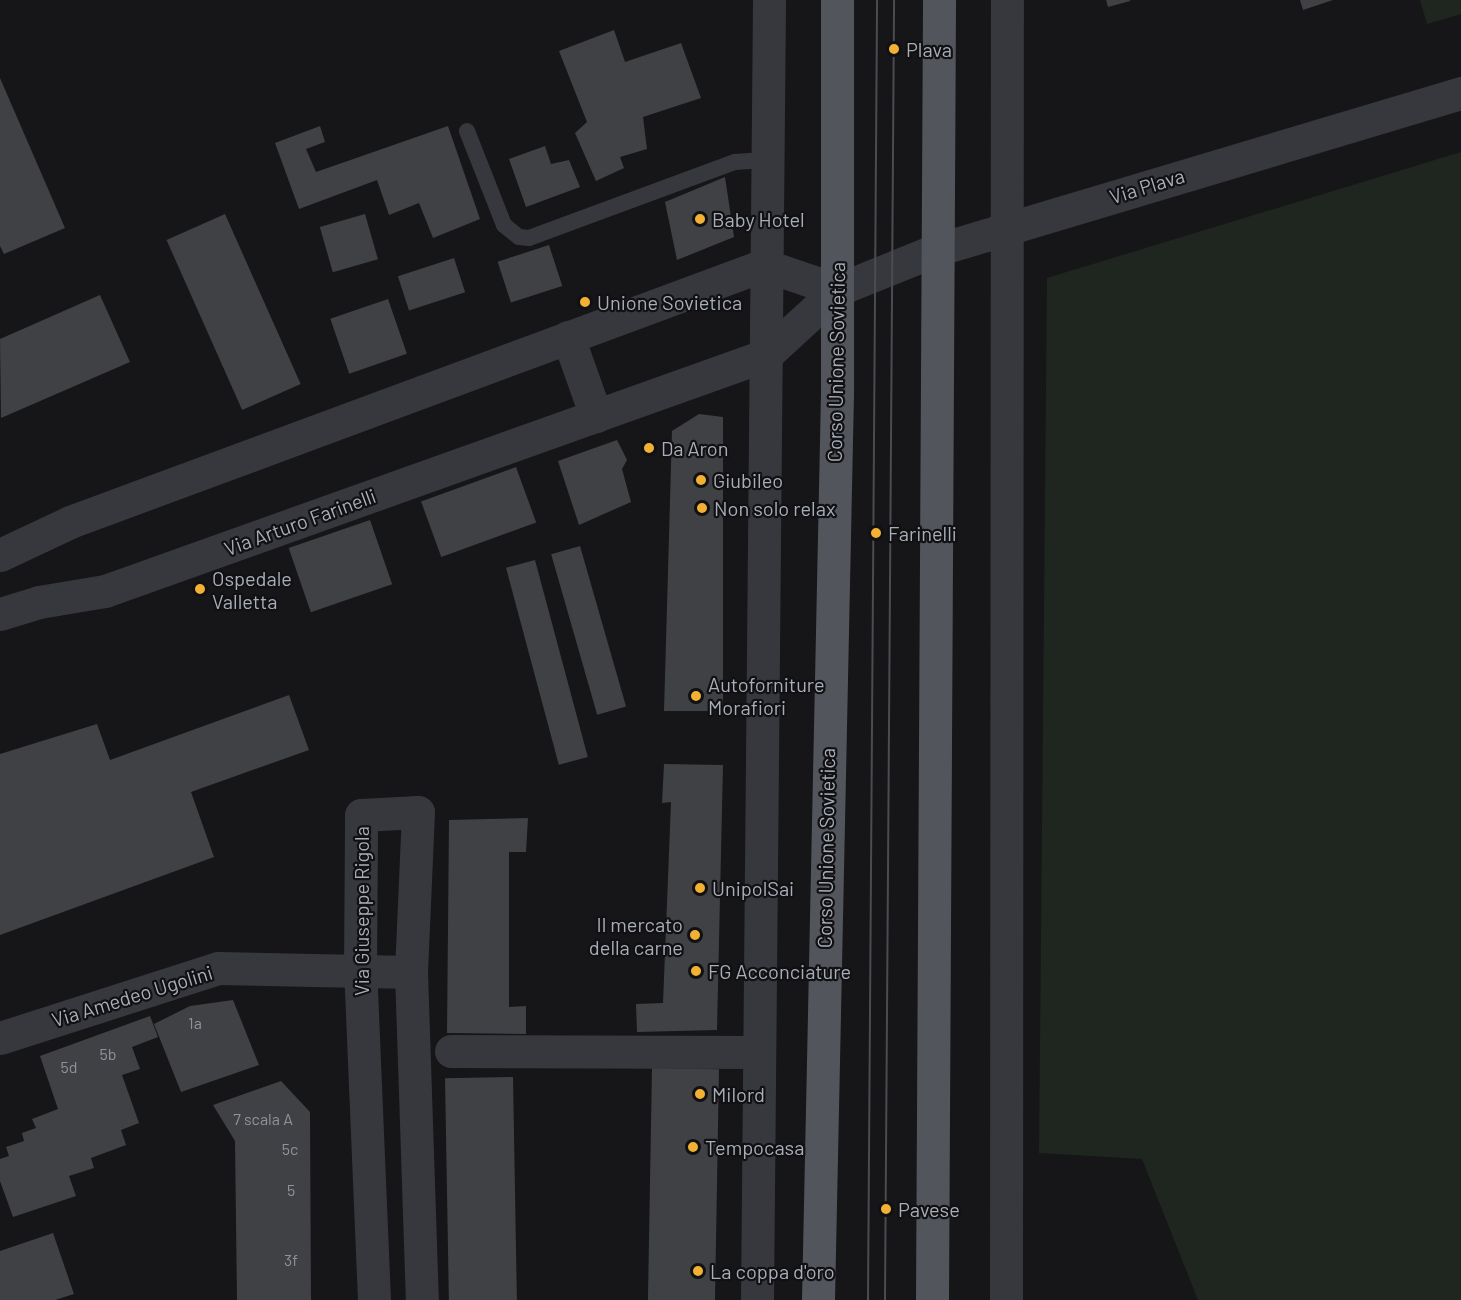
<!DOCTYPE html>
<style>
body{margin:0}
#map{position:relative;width:1461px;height:1300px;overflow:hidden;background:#161618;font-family:Barlow,sans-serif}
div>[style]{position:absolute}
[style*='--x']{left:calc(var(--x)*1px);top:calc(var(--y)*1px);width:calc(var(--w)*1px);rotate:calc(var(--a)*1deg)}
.green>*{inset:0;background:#1e261f}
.building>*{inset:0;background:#404145;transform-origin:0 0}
.service>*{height:16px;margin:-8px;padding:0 8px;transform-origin:8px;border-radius:8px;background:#37383d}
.minor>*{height:33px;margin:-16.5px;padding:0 16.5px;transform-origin:16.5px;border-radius:16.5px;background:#37383d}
.primary>*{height:33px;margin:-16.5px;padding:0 16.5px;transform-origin:16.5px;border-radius:16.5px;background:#53555c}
.tram>*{height:1.5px;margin:-0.75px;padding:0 0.75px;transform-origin:0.75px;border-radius:0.75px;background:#4a4c52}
.dots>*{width:16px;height:16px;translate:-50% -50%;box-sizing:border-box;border:3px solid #111113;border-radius:50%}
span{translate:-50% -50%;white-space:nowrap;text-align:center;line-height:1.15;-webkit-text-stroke:4.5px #111113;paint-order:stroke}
.number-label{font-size:16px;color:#8e929b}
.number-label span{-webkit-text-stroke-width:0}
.poi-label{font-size:20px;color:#a8adb8}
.left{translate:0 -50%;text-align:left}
.right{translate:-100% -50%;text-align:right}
.street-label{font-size:20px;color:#a8adb8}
</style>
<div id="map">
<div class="green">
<div style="clip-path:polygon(1420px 0,1461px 0,1461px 14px,1427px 24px)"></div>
<div style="clip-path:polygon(1461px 152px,1461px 1300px,1198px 1300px,1142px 1159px,1039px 1153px,1047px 278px)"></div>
</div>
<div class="building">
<div style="clip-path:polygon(1106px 0,1130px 0,1130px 1px,1108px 7px)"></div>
<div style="clip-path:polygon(1300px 0,1333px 0,1303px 10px)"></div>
<div style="clip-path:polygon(614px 30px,625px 62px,681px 43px,701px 98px,643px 117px,647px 149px,620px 157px,624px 168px,596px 181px,575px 133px,587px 122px,559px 51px)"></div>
<div style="clip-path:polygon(0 78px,65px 228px,4px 254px,0 246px)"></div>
<div style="clip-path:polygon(320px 126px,325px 142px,306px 149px,316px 172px,448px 126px,480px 219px,433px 238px,419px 203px,389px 215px,377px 180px,299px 209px,275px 143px)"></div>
<div style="clip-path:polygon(545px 146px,551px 164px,569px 160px,580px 187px,526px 207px,509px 159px)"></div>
<div style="clip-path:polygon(725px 177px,734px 237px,677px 260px,665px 202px)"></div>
<div style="left:225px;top:214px;width:186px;height:64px;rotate:66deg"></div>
<div style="left:365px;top:214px;width:47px;height:47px;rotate:74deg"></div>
<div style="left:549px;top:245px;width:43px;height:54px;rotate:72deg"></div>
<div style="left:454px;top:258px;width:36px;height:59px;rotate:72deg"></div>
<div style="clip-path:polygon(100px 295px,130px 362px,1px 418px,0 339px)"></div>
<div style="left:388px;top:299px;width:58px;height:61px;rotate:71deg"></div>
<div style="clip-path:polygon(699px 414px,723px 417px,723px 711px,664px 711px,672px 431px)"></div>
<div style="clip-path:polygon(617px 440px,627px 460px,622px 469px,631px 502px,579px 525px,558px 461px)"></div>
<div style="left:516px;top:467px;width:59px;height:101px;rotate:70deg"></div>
<div style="left:370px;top:520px;width:68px;height:86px;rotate:71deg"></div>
<div style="left:580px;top:546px;width:167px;height:30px;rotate:74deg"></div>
<div style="left:535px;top:560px;width:204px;height:30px;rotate:75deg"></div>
<div style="clip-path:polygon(289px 695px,309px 750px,191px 792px,214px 857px,0 935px,0 754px,97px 724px,110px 760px)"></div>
<div style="clip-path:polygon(664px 764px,723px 765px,717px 1030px,637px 1032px,636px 1004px,663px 1003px,671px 802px,662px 803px)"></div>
<div style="clip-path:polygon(528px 818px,526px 852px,509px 852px,509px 1007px,526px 1006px,526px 1034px,447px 1033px,449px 820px)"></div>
<div style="clip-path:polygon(233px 1000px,259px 1065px,181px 1092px,154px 1024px,190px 1006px)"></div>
<div style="clip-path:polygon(150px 1016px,158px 1037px,132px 1047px,140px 1069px,122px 1075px,139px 1123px,121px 1130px,126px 1145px,91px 1158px,94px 1168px,69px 1176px,76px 1196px,13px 1217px,0 1181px,0 1159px,9px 1156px,6px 1147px,24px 1141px,22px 1133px,36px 1128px,32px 1119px,58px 1109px,40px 1056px)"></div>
<div style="left:652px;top:1068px;width:67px;height:232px;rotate:1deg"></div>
<div style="left:513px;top:1077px;width:223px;height:68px;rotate:89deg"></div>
<div style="clip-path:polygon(281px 1081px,310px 1112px,311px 1300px,237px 1300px,235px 1141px,213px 1105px)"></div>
<div style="clip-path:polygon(53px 1233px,74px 1294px,55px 1300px,0 1300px,0 1251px)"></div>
</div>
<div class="service">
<div style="--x:467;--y:131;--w:101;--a:68.5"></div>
<div style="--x:504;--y:225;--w:19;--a:39"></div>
<div style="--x:519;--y:237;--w:10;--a:6"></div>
<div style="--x:529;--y:238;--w:220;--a:-20.3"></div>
<div style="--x:735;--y:162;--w:31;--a:-4"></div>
</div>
<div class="minor">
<div style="--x:568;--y:337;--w:84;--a:70.5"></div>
<div style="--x:0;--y:555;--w:77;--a:-25.2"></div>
<div style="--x:70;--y:522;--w:740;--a:-20.32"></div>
<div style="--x:764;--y:265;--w:77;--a:18.9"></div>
<div style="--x:0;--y:614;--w:41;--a:-17.1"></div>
<div style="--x:39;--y:602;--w:67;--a:-9.5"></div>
<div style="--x:105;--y:591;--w:702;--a:-19.65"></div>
<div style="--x:766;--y:355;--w:96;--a:-42.5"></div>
<div style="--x:837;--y:290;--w:107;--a:-22"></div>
<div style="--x:936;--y:250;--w:548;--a:-16.65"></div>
<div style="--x:0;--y:1038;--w:229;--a:-17.8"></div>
<div style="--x:218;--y:968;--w:193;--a:1.2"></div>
<div style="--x:451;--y:1051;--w:306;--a:0.2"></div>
<div style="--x:374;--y:1300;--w:329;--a:-92.4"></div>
<div style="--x:360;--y:971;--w:156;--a:-89.6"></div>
<div style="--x:361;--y:815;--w:57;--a:-3"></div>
<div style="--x:418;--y:812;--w:160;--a:92.5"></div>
<div style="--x:411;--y:972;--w:328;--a:88.1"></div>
<div style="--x:757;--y:1300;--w:1300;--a:-89.47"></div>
<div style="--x:1006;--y:1300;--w:1300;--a:-89.96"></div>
</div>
<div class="primary">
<div style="--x:818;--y:1300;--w:906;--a:-88.8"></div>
<div style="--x:837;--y:394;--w:394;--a:-90"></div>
<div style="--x:932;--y:1300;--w:1300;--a:-89.69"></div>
</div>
<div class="tram">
<div style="--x:868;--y:1300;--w:1300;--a:-89.6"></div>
<div style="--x:885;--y:1300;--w:1300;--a:-89.6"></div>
</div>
<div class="dots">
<div style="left:894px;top:49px;background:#f2b134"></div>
<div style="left:700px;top:219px;background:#f2b134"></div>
<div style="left:585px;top:302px;background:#f2b134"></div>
<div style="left:649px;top:448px;background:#f2b134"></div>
<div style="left:701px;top:480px;background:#f2b134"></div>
<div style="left:702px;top:508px;background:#f2b134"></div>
<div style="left:876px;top:533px;background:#f2b134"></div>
<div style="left:200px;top:589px;background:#f2b134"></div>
<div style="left:696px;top:696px;background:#f2b134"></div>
<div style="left:700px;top:888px;background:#f2b134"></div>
<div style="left:695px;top:935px;background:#f2b134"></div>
<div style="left:696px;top:971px;background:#f2b134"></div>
<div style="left:700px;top:1094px;background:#f2b134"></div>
<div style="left:693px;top:1147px;background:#f2b134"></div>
<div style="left:886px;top:1209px;background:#f2b134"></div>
<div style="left:698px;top:1271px;background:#f2b134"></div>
</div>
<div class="number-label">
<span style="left:195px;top:1023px">1a</span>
<span style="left:108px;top:1054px">5b</span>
<span style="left:69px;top:1067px">5d</span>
<span style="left:263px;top:1119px">7 scala A</span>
<span style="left:290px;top:1149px">5c</span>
<span style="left:291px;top:1190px">5</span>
<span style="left:291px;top:1260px">3f</span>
</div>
<div class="poi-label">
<span class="left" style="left:906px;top:49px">Plava</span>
<span class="left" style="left:712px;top:219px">Baby Hotel</span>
<span class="left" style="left:597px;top:302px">Unione Sovietica</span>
<span class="left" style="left:661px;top:448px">Da Aron</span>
<span class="left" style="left:713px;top:480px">Giubileo</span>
<span class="left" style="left:714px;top:508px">Non solo relax</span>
<span class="left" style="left:888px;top:533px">Farinelli</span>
<span class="left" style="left:212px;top:590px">Ospedale<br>Valletta</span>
<span class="left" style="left:708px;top:696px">Autoforniture<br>Morafiori</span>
<span class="left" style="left:712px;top:888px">UnipolSai</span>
<span class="right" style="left:683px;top:936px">Il mercato<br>della carne</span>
<span class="left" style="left:708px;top:971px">FG Acconciature</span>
<span class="left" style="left:712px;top:1094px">Milord</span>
<span class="left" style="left:705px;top:1147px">Tempocasa</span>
<span class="left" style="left:898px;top:1209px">Pavese</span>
<span class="left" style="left:710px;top:1271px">La coppa d'oro</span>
</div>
<div class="street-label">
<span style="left:1147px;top:186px;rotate:-17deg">Via Plava</span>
<span style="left:836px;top:362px;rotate:-89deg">Corso Unione Sovietica</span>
<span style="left:300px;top:522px;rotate:-20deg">Via Arturo Farinelli</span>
<span style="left:826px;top:848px;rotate:-89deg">Corso Unione Sovietica</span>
<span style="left:361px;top:911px;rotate:-90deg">Via Giuseppe Rigola</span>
<span style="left:132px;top:996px;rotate:-17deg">Via Amedeo Ugolini</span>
</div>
</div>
